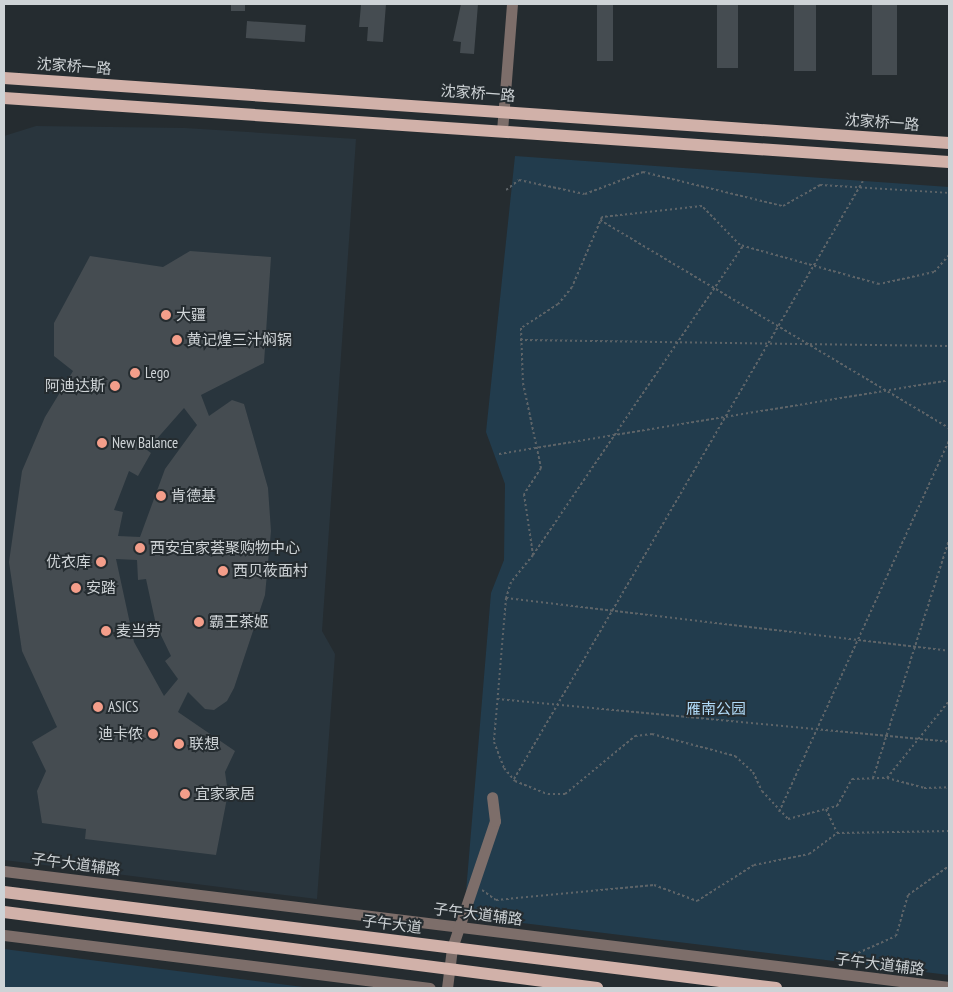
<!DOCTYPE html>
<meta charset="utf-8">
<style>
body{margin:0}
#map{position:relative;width:953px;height:992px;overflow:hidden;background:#252c30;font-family:"PT Sans Narrow","Noto Sans SC",sans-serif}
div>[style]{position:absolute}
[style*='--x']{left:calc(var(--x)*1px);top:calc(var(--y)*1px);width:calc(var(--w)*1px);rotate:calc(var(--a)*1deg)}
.built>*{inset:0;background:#29353d}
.green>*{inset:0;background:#223c4d}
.building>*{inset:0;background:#454c51;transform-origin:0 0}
.path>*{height:2px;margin-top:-1px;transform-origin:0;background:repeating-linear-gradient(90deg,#5e6468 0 2.5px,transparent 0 5px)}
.minor>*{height:11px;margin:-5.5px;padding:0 5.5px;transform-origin:5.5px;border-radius:5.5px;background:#7d6e6a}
.major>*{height:12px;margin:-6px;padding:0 6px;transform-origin:6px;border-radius:6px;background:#d1b1a9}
.path-bridge>*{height:2px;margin-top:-1px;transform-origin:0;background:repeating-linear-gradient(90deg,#5e6468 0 2.5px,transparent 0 5px)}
.dots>*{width:14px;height:14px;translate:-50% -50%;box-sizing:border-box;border:2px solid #252c30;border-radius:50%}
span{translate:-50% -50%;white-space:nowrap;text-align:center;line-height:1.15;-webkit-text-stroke:4px #252c30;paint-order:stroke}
.street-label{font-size:15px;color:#ced3d6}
.poi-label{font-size:15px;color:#ced3d6}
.left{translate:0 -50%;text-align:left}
.right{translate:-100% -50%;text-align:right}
.park-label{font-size:15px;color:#b0daf8}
.frame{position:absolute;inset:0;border:5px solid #ced3d6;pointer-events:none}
</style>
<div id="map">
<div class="built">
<div style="clip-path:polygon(36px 126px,185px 128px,356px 139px,322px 631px,335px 654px,317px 899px,4px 860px,4px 136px)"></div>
</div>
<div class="green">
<div style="clip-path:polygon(515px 156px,949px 187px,949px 975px,464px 916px,491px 593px,504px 560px,505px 484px,486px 432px)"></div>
<div style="clip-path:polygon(4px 949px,311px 988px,4px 988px)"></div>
</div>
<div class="building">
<div style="left:231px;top:4px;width:14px;height:7px"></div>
<div style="clip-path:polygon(369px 4px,386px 4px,383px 42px,367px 41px,368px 27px,359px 27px,361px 5px)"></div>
<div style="clip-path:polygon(461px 4px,478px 4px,474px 54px,460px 53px,461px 42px,453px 41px)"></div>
<div style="left:597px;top:4px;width:16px;height:57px"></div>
<div style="left:717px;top:4px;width:21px;height:64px"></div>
<div style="left:794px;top:4px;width:22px;height:67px"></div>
<div style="left:872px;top:4px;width:25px;height:71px"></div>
<div style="left:247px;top:21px;width:59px;height:17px;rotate:4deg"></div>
<div style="clip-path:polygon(evenodd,190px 251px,271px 257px,264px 363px,201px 395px,209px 416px,232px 400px,244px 404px,268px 488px,271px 531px,265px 595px,234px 688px,227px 701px,214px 710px,205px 709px,188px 692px,178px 712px,235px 751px,225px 772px,228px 793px,216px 855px,85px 839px,86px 829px,42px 823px,37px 791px,46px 771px,32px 742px,57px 727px,22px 651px,9px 562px,22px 471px,45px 417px,73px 371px,54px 356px,54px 323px,90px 256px,163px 267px,190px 251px,184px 408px,197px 425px,165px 469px,140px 537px,118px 536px,123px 512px,114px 510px,129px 471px,138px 476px,151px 453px,147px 450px,184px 408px,190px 251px,116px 559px,137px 560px,138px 580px,146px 579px,156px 625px,171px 656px,165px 661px,178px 679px,164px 696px,134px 642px,116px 559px)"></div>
</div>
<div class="path">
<div style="--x:600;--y:220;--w:406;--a:30.8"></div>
<div style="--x:949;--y:255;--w:23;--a:131"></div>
<div style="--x:934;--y:272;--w:56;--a:167.7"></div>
<div style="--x:879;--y:284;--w:144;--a:-164.3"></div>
<div style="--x:740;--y:245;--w:54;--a:-134.3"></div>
<div style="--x:702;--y:206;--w:101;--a:173.7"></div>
<div style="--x:602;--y:217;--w:76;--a:113.2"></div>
<div style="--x:572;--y:287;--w:22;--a:129"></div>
<div style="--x:558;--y:304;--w:44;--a:147"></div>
<div style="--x:521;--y:328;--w:55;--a:87.9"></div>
<div style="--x:523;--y:383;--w:87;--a:78"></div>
<div style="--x:541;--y:468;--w:31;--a:123"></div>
<div style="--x:524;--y:494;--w:62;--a:81.6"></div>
<div style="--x:533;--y:555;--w:35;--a:129"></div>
<div style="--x:511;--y:582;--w:17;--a:107"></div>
<div style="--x:506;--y:598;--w:144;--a:94.8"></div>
<div style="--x:494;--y:742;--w:28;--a:69"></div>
<div style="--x:504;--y:768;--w:17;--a:50"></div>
<div style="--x:515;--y:781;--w:35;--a:22"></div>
<div style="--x:548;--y:794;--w:17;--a:0"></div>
<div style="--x:565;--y:794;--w:91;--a:-39.6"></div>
<div style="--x:635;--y:736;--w:17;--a:-7"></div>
<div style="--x:652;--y:734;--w:86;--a:14.8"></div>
<div style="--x:735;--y:756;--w:24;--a:42"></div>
<div style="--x:753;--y:772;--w:21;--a:65"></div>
<div style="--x:762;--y:791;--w:38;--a:47"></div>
<div style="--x:788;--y:819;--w:51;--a:-14.9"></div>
<div style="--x:837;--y:806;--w:31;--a:-61"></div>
<div style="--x:852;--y:779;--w:35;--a:-2"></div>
<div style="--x:887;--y:778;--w:38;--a:15"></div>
<div style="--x:924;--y:788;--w:25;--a:-2"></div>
<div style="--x:520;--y:340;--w:429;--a:0.8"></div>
<div style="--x:499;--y:454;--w:456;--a:-9.3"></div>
<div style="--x:533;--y:555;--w:374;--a:-55.8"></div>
<div style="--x:506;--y:598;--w:446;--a:6.8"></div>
<div style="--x:497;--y:699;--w:454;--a:5.4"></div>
<div style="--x:873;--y:778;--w:250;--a:-72.3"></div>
<div style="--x:887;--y:778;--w:99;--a:-51.2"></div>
<div style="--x:514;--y:779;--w:692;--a:-59.73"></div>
<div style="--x:826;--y:809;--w:26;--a:65"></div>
<div style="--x:779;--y:812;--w:409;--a:-65.4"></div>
<div style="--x:482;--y:890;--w:17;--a:36"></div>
<div style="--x:496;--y:900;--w:159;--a:-5.4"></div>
<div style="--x:654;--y:885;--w:46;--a:20.4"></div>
<div style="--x:697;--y:901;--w:67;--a:-32.3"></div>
<div style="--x:754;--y:865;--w:56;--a:-11.3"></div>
<div style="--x:809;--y:854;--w:35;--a:-37"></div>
<div style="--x:837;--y:833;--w:112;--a:-1"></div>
<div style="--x:840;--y:961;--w:61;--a:-24.1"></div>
<div style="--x:896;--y:936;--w:43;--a:-73.7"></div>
<div style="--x:908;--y:895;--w:50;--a:-35.3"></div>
</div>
<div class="minor">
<div style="--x:502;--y:131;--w:127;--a:-85.5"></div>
<div style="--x:4;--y:871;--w:952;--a:7"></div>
<div style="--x:4;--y:935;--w:429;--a:7.1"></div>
<div style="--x:447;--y:988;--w:40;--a:-82.9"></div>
<div style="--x:452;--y:948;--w:134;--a:-71.3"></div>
<div style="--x:495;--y:821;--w:24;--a:-97"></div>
</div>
<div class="major">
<div style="--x:4;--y:78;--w:947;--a:3.93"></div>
<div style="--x:4;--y:98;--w:947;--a:3.87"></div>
<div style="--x:4;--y:892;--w:778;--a:7.09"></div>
<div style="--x:4;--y:912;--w:598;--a:7.3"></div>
</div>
<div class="path-bridge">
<div style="--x:506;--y:190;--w:16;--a:-38"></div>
<div style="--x:519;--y:180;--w:67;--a:12"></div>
<div style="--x:585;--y:194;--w:62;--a:-20.8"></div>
<div style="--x:643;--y:172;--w:144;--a:13.7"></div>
<div style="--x:783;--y:206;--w:43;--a:-29.6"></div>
<div style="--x:820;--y:185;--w:129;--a:3.5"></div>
</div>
<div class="dots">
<div style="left:166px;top:315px;background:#f49e8a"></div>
<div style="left:177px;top:340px;background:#f49e8a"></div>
<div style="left:135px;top:373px;background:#f49e8a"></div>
<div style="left:115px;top:386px;background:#f49e8a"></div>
<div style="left:102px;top:443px;background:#f49e8a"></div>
<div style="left:161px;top:496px;background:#f49e8a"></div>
<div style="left:140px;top:548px;background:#f49e8a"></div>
<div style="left:101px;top:562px;background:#f49e8a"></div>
<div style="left:223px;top:571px;background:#f49e8a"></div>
<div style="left:76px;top:588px;background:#f49e8a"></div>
<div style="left:199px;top:622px;background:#f49e8a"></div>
<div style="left:106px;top:631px;background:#f49e8a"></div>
<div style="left:98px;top:707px;background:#f49e8a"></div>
<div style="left:153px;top:734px;background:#f49e8a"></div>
<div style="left:179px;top:744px;background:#f49e8a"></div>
<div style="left:185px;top:794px;background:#f49e8a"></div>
</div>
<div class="street-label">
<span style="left:74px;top:66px;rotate:4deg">沈家桥一路</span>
<span style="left:478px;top:93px;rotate:4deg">沈家桥一路</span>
<span style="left:882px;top:122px;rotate:4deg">沈家桥一路</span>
<span style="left:76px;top:864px;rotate:7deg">子午大道辅路</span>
<span style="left:478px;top:914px;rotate:7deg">子午大道辅路</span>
<span style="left:392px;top:924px;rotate:7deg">子午大道</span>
<span style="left:880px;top:964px;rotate:7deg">子午大道辅路</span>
</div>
<div class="poi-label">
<span class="left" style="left:176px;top:315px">大疆</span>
<span class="left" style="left:187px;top:340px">黄记煌三汁焖锅</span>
<span class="left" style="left:145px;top:373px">Lego</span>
<span class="right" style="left:105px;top:386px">阿迪达斯</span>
<span class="left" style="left:112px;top:443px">New Balance</span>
<span class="left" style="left:171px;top:496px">肯德基</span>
<span class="left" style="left:150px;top:548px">西安宜家荟聚购物中心</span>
<span class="right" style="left:91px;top:562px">优衣库</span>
<span class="left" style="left:233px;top:571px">西贝莜面村</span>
<span class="left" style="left:86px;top:588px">安踏</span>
<span class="left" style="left:209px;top:622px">霸王茶姬</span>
<span class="left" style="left:116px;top:631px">麦当劳</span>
<span class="left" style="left:108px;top:707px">ASICS</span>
<span class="right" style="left:143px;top:734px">迪卡侬</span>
<span class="left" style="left:189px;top:744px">联想</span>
<span class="left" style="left:195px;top:794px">宜家家居</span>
</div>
<div class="park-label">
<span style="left:716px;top:709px">雁南公园</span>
</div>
<div class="frame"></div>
</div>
